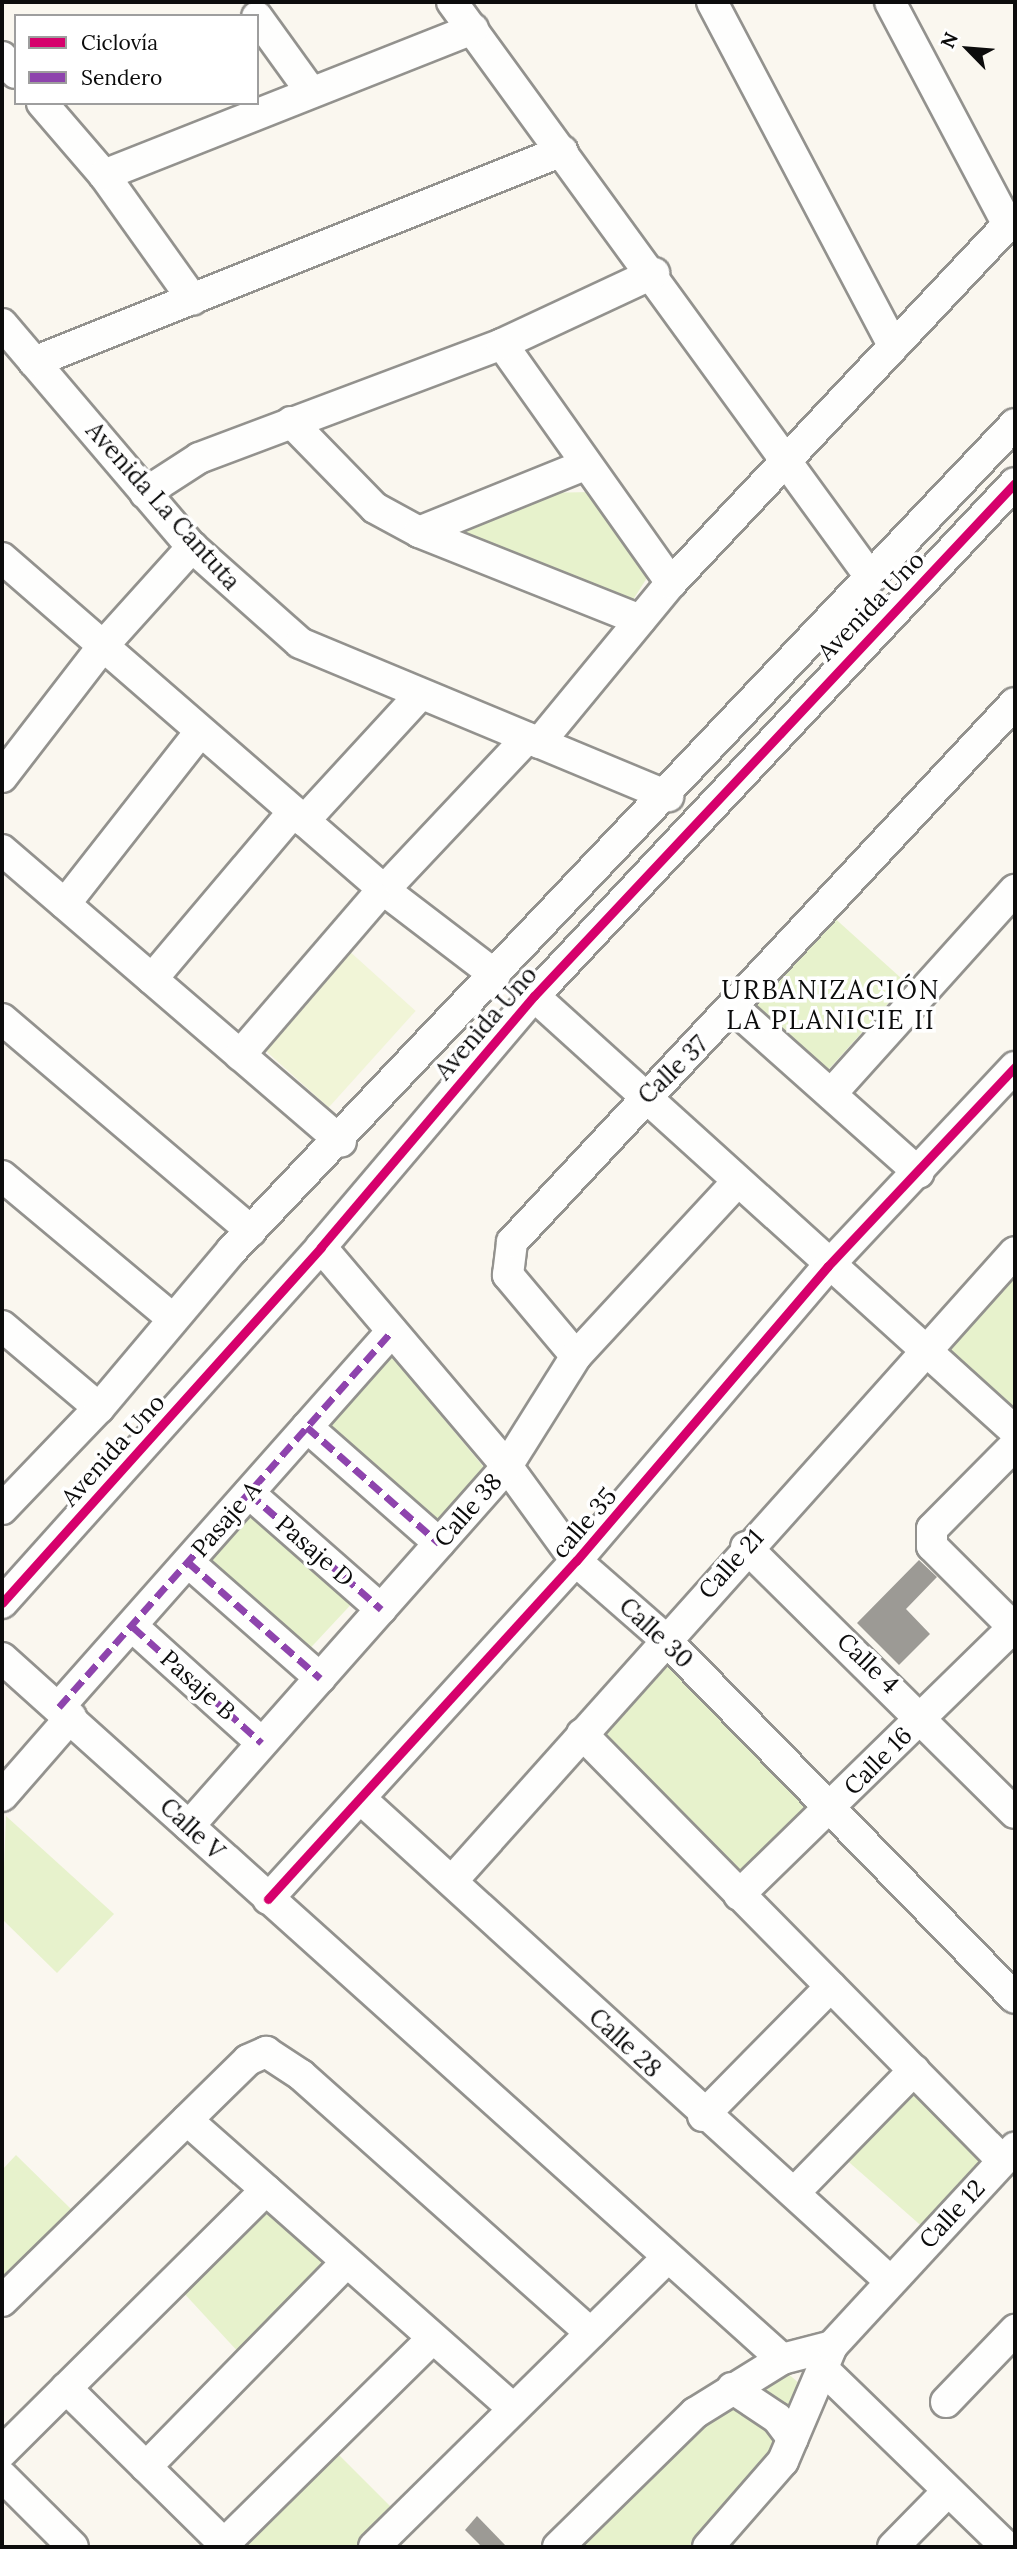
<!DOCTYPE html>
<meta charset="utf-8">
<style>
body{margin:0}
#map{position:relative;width:1017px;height:2549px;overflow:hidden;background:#faf7ef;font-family:Lora,serif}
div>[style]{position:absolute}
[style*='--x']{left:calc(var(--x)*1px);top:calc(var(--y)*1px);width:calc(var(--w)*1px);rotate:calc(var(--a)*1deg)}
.green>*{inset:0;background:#e7f2cc;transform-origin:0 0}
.pitch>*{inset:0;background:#f1f5d7;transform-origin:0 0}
.building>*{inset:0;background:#9c9a95}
.roads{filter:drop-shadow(2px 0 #93928e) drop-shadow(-2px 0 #93928e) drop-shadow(0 2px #93928e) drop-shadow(0 -2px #93928e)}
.minor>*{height:30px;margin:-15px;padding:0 15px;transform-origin:15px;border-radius:15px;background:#fefefd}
.quiet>*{height:7px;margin-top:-3.5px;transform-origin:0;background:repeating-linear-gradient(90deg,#8e44ad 0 14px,transparent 0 21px)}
.cycleway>*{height:9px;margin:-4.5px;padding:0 4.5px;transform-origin:4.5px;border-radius:4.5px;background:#d6006c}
span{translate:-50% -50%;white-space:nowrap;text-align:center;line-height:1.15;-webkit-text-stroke:7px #fff;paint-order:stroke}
.street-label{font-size:24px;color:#0c0c0c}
.neighbourhood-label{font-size:26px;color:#0c0c0c;letter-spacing:2px}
.frame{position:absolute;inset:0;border:4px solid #0c0c0c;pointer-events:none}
.legend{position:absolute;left:14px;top:14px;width:245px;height:91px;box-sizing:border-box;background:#fff;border:2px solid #9e9e9e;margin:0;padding:9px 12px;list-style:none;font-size:21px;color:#0c0c0c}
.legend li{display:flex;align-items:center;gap:14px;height:35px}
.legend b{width:35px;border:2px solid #9e9e9e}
.north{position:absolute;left:933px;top:14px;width:70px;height:70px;-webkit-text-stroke:5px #fff;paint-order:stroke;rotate:295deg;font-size:19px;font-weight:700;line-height:28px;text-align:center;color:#0c0c0c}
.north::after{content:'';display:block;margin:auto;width:24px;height:32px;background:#0c0c0c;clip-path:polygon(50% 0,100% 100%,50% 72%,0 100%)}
</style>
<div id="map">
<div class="green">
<div style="clip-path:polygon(590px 492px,652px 570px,631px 603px,459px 536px,455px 526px,545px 493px)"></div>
<div style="left:830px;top:914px;width:103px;height:125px;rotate:42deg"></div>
<div style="clip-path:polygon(1015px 1271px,1015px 1417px,944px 1350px)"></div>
<div style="clip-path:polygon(382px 1345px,487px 1471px,433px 1533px,316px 1426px)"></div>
<div style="left:246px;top:1500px;width:148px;height:80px;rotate:43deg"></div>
<div style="left:667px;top:1657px;width:209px;height:106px;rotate:45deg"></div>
<div style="clip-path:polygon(6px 1816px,114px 1914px,57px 1973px,2px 1919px)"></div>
<div style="clip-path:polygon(910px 2089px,919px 2090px,987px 2158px,926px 2230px,842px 2156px)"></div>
<div style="clip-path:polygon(16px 2155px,71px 2209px,2px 2280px,2px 2170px)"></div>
<div style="clip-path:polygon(267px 2210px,330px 2263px,241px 2355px,181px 2290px)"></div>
<div style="clip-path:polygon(785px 2371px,808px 2391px,798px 2418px,760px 2391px,762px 2378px)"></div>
<div style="clip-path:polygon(744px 2406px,758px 2409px,777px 2441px,768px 2472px,701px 2547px,567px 2547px,696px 2419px)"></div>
<div style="clip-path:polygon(334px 2450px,396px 2512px,362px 2547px,241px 2547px)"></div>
</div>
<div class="pitch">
<div style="left:348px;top:950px;width:91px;height:130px;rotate:42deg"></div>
</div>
<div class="building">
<div style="clip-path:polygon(919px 1560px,937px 1577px,906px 1609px,930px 1634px,899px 1665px,857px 1623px)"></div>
<div style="clip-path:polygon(477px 2516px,507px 2547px,482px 2547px,465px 2530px)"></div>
</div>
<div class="roads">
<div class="minor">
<div style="--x:452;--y:2;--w:712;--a:53.97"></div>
<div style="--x:712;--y:2;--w:389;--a:62.2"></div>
<div style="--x:890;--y:2;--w:252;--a:62.1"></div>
<div style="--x:257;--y:17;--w:92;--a:54.2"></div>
<div style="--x:2;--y:57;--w:21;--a:49"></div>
<div style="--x:42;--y:103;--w:95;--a:49.3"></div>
<div style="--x:104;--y:175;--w:153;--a:54.5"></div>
<div style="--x:104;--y:175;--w:397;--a:-21.6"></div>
<div style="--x:2;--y:324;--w:293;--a:49.6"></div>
<div style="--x:192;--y:547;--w:144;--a:41.6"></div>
<div style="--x:300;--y:643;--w:399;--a:22.6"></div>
<div style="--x:502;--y:344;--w:293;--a:54.7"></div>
<div style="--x:34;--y:362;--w:569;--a:-21.78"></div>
<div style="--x:291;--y:422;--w:120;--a:45.7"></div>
<div style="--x:375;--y:508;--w:50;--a:28.6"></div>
<div style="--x:419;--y:532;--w:238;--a:21.7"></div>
<div style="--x:145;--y:493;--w:64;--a:-32.9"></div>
<div style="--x:199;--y:458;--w:324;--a:-20.6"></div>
<div style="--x:502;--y:344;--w:168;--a:-25"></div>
<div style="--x:419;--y:532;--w:179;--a:-22"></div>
<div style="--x:2;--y:558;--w:506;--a:40.99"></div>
<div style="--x:384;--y:890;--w:140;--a:37.4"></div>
<div style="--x:539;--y:743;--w:207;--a:-50.5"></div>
<div style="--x:671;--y:583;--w:502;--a:-46.77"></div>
<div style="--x:2;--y:777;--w:164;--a:-52.4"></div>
<div style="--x:102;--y:647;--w:135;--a:-48"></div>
<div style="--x:304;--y:821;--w:171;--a:-47.4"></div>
<div style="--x:2;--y:850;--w:447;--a:40.7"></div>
<div style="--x:384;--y:890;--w:209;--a:-46.7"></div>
<div style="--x:65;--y:904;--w:219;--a:-51.9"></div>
<div style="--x:152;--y:979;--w:219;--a:-49.8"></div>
<div style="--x:534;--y:996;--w:649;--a:42.13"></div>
<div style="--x:735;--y:1009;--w:246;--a:41.7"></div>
<div style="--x:2;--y:1019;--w:327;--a:40.4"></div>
<div style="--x:240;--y:1055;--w:207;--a:-49.3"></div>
<div style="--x:831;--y:1094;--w:275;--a:-48"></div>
<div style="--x:2;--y:1176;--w:223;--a:39.9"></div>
<div style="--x:321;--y:1247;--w:287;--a:49.7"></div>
<div style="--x:507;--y:1466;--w:117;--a:54"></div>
<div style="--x:576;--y:1561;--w:118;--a:41.2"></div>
<div style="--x:665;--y:1639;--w:501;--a:45.73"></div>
<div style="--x:2;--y:1326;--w:127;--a:40.2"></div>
<div style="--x:576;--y:1356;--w:106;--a:-130"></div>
<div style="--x:508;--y:1275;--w:33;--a:-83"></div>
<div style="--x:512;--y:1242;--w:737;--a:-46.98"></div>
<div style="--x:307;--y:1427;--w:176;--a:41.3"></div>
<div style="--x:1015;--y:1445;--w:118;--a:134.7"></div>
<div style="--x:932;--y:1529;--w:17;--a:90"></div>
<div style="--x:932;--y:1546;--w:117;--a:45"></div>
<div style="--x:249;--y:1493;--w:176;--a:41.3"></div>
<div style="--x:2;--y:1509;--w:140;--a:-46.2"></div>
<div style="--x:99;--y:1408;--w:207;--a:-49.9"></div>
<div style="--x:232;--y:1250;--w:1138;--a:-46.53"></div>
<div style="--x:746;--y:1547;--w:378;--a:44.7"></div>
<div style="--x:188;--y:1562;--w:176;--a:41.3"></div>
<div style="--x:2;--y:1603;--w:478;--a:-48.1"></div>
<div style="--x:321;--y:1247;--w:329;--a:-49.7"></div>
<div style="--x:534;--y:996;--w:703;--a:-46.84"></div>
<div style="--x:133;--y:1627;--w:173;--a:42"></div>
<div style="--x:2;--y:1658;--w:1049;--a:41.95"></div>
<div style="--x:59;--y:1707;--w:502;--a:-48.47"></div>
<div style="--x:582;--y:1734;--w:598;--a:45.41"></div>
<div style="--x:2;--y:1796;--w:105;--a:-48.9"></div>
<div style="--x:363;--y:1801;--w:713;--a:42.33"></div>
<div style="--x:189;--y:1826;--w:480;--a:-48.5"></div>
<div style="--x:507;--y:1466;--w:130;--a:-57.9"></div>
<div style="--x:576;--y:1356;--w:234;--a:-47.2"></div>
<div style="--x:452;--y:1881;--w:844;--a:-48.17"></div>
<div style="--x:739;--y:1895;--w:385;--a:-44.3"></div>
<div style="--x:268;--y:1899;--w:457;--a:-47.7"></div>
<div style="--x:576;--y:1561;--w:388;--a:-49.5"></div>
<div style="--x:828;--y:1266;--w:273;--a:-46.8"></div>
<div style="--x:703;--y:2116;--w:182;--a:-45.4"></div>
<div style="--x:187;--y:2120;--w:436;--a:41.5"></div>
<div style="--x:794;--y:2193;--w:172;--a:-45.7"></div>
<div style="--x:2;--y:2301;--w:344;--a:-44.4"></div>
<div style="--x:248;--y:2060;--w:20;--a:-24"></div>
<div style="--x:266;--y:2052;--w:42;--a:33.3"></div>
<div style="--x:301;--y:2075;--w:388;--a:41.7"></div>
<div style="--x:823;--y:2369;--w:256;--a:44.1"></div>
<div style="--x:66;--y:2388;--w:226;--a:44.6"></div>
<div style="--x:732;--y:2388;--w:54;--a:33.7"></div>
<div style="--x:777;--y:2418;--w:26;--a:53"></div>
<div style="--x:946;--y:2402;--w:100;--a:-46.2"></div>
<div style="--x:2;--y:2452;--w:372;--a:-44.8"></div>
<div style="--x:146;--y:2467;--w:287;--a:-45.6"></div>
<div style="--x:2;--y:2476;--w:100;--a:45"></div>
<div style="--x:224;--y:2544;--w:293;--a:-44.6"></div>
<div style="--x:374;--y:2547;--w:412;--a:-44.6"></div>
<div style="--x:558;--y:2547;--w:192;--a:-44.4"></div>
<div style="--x:695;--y:2413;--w:102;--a:-31.8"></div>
<div style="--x:782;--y:2359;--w:52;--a:-14.6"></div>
<div style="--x:708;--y:2547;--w:114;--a:-48.9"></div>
<div style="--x:783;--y:2461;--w:125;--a:-66.9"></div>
<div style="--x:832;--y:2346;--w:270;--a:-47.3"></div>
<div style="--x:893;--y:2547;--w:78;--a:-45.5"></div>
</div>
</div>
<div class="quiet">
<div style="--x:307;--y:1427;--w:176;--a:41.3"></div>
<div style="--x:249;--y:1493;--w:176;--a:41.3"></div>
<div style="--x:188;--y:1562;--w:176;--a:41.3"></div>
<div style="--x:133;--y:1627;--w:173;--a:42"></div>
<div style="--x:59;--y:1707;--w:502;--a:-48.47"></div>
</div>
<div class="cycleway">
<div style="--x:2;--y:1603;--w:478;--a:-48.1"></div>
<div style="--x:321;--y:1247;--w:329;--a:-49.7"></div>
<div style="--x:534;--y:996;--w:703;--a:-46.84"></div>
<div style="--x:268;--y:1899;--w:457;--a:-47.7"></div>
<div style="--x:576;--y:1561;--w:388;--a:-49.5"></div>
<div style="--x:828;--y:1266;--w:273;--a:-46.8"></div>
</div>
<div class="street-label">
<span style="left:163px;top:506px;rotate:48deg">Avenida La Cantuta</span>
<span style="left:871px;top:606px;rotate:-46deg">Avenida Uno</span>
<span style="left:486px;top:1023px;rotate:-49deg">Avenida Uno</span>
<span style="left:673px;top:1070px;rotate:-44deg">Calle 37</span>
<span style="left:113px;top:1450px;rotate:-48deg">Avenida Uno</span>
<span style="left:468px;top:1510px;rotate:-49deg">Calle 38</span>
<span style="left:226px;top:1519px;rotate:-49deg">Pasaje A</span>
<span style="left:584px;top:1523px;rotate:-49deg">calle 35</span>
<span style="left:315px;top:1551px;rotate:41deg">Pasaje D</span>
<span style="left:731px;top:1564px;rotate:-48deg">Calle 21</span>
<span style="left:656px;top:1633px;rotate:43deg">Calle 30</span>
<span style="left:868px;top:1663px;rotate:44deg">Calle 4</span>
<span style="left:198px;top:1685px;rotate:42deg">Pasaje B</span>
<span style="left:878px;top:1761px;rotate:-45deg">Calle 16</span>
<span style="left:192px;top:1829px;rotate:43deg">Calle V</span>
<span style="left:625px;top:2043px;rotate:43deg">Calle 28</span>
<span style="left:952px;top:2214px;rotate:-47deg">Calle 12</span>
</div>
<div class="neighbourhood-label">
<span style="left:831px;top:1005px">URBANIZACIÓN<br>LA PLANICIE II</span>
</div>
<div class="frame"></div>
<ul class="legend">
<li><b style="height:9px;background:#d6006c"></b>Ciclovía</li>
<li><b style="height:9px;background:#8e44ad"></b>Sendero</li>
</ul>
<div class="north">N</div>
</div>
